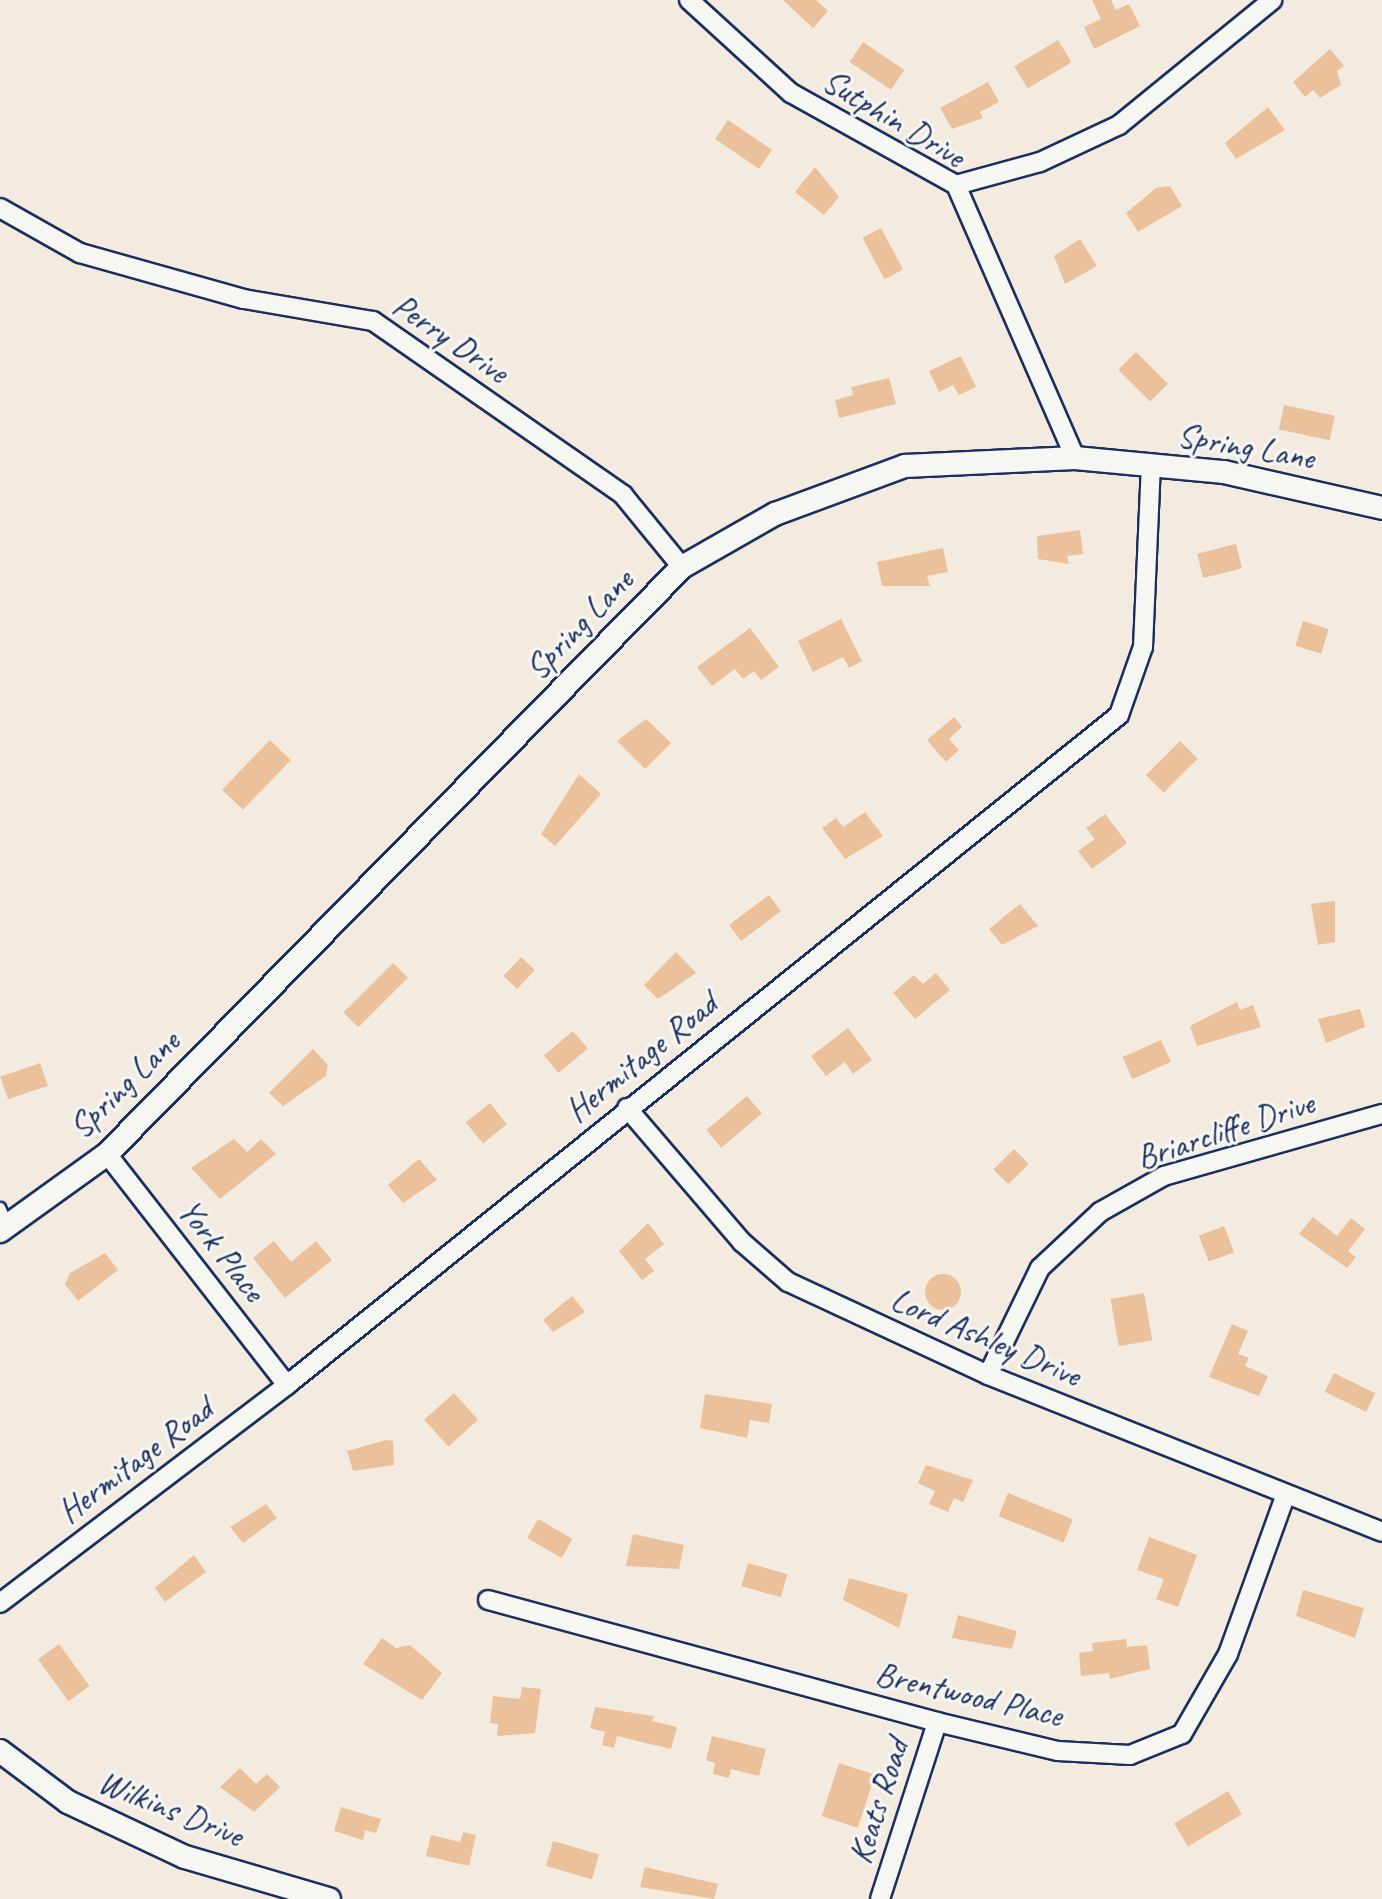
<!DOCTYPE html>
<style>
body{margin:0}
#map{position:relative;width:1382px;height:1899px;overflow:hidden;background:#f4ebe0;font-family:Caveat,sans-serif}
div>[style]{position:absolute}
[style*='--x']{left:calc(var(--x)*1px);top:calc(var(--y)*1px);width:calc(var(--w)*1px);rotate:calc(var(--a)*1deg)}
.building>*{inset:0;background:#eac19a;transform-origin:0 0}
.round{border-radius:50%}
.roads{filter:drop-shadow(2px 0 #1b2f5e) drop-shadow(-2px 0 #1b2f5e) drop-shadow(0 2px #1b2f5e) drop-shadow(0 -2px #1b2f5e)}
.service>*{height:9px;margin:-4.5px;padding:0 4.5px;transform-origin:4.5px;border-radius:4.5px;background:#f6f6f2}
.minor>*{height:18px;margin:-9px;padding:0 9px;transform-origin:9px;border-radius:9px;background:#f6f6f2}
.tertiary>*{height:22px;margin:-11px;padding:0 11px;transform-origin:11px;border-radius:11px;background:#f6f6f2}
span{translate:-50% -50%;white-space:nowrap;text-align:center;line-height:1.15;-webkit-text-stroke:6px #f6f6f2;paint-order:stroke}
.street-label{font-size:34px;color:#1b2f5e}
</style>
<div id="map">
<div class="building">
<div style="clip-path:polygon(783px 0,816px 0,828px 11px,813px 28px)"></div>
<div style="clip-path:polygon(1092px 0,1111px 0,1116px 10px,1129px 4px,1140px 26px,1094px 49px,1084px 27px,1101px 19px)"></div>
<div style="left:1058px;top:40px;width:26px;height:51px;rotate:59deg"></div>
<div style="left:863px;top:42px;width:50px;height:24px;rotate:34deg"></div>
<div style="clip-path:polygon(1330px 49px,1344px 66px,1337px 71px,1341px 85px,1320px 98px,1313px 90px,1305px 97px,1293px 82px)"></div>
<div style="clip-path:polygon(988px 82px,999px 102px,980px 112px,983px 118px,952px 129px,940px 108px)"></div>
<div style="clip-path:polygon(1268px 107px,1285px 130px,1236px 159px,1225px 143px)"></div>
<div style="left:728px;top:120px;width:53px;height:23px;rotate:34deg"></div>
<div style="clip-path:polygon(815px 167px,839px 197px,824px 215px,795px 192px)"></div>
<div style="clip-path:polygon(1170px 186px,1182px 206px,1138px 232px,1126px 213px,1156px 188px)"></div>
<div style="left:881px;top:228px;width:47px;height:21px;rotate:62deg"></div>
<div style="clip-path:polygon(1080px 239px,1097px 266px,1065px 284px,1054px 256px)"></div>
<div style="left:1136px;top:352px;width:45px;height:25px;rotate:45deg"></div>
<div style="clip-path:polygon(961px 356px,976px 387px,959px 395px,953px 385px,939px 392px,929px 371px)"></div>
<div style="clip-path:polygon(889px 378px,896px 404px,839px 418px,835px 400px,853px 395px,851px 387px)"></div>
<div style="left:1284px;top:405px;width:52px;height:25px;rotate:12deg"></div>
<div style="clip-path:polygon(1080px 530px,1083px 554px,1067px 556px,1069px 564px,1038px 559px,1037px 536px)"></div>
<div style="left:1236px;top:544px;width:25px;height:40px;rotate:76deg"></div>
<div style="clip-path:polygon(943px 548px,948px 572px,927px 576px,930px 586px,882px 586px,877px 562px)"></div>
<div style="clip-path:polygon(841px 619px,862px 661px,849px 668px,843px 657px,813px 672px,798px 641px)"></div>
<div style="left:1303px;top:621px;width:27px;height:26px;rotate:17deg"></div>
<div style="clip-path:polygon(750px 628px,779px 667px,761px 680px,754px 671px,743px 679px,735px 669px,712px 686px,697px 667px)"></div>
<div style="clip-path:polygon(954px 717px,962px 727px,949px 739px,959px 750px,946px 762px,927px 740px)"></div>
<div style="clip-path:polygon(646px 719px,671px 743px,645px 769px,617px 741px)"></div>
<div style="left:270px;top:740px;width:29px;height:69px;rotate:44deg"></div>
<div style="left:1180px;top:741px;width:25px;height:48px;rotate:45deg"></div>
<div style="clip-path:polygon(579px 774px,601px 794px,555px 846px,541px 834px)"></div>
<div style="clip-path:polygon(865px 812px,883px 836px,845px 859px,822px 828px,836px 818px,843px 827px)"></div>
<div style="clip-path:polygon(1105px 814px,1127px 843px,1092px 869px,1078px 851px,1095px 839px,1086px 828px)"></div>
<div style="left:769px;top:895px;width:20px;height:50px;rotate:53deg"></div>
<div style="clip-path:polygon(1335px 901px,1335px 942px,1318px 945px,1311px 904px)"></div>
<div style="clip-path:polygon(1020px 904px,1038px 926px,1002px 945px,989px 929px)"></div>
<div style="clip-path:polygon(676px 952px,696px 973px,658px 999px,644px 985px)"></div>
<div style="left:521px;top:957px;width:19px;height:26px;rotate:43deg"></div>
<div style="left:393px;top:963px;width:21px;height:70px;rotate:45deg"></div>
<div style="clip-path:polygon(936px 973px,950px 990px,915px 1019px,893px 993px,914px 975px,923px 984px)"></div>
<div style="clip-path:polygon(1237px 1002px,1240px 1010px,1253px 1005px,1261px 1027px,1197px 1046px,1190px 1026px)"></div>
<div style="clip-path:polygon(1360px 1009px,1365px 1027px,1326px 1043px,1318px 1019px)"></div>
<div style="clip-path:polygon(848px 1028px,872px 1060px,853px 1074px,845px 1062px,826px 1076px,811px 1056px)"></div>
<div style="left:573px;top:1031px;width:23px;height:38px;rotate:50deg"></div>
<div style="left:1161px;top:1040px;width:24px;height:42px;rotate:66deg"></div>
<div style="clip-path:polygon(313px 1049px,328px 1065px,326px 1076px,283px 1106px,269px 1093px)"></div>
<div style="left:40px;top:1063px;width:24px;height:42px;rotate:71deg"></div>
<div style="left:747px;top:1096px;width:23px;height:53px;rotate:50deg"></div>
<div style="left:490px;top:1103px;width:27px;height:31px;rotate:51deg"></div>
<div style="clip-path:polygon(234px 1139px,247px 1152px,261px 1139px,276px 1154px,220px 1199px,191px 1168px)"></div>
<div style="left:1014px;top:1149px;width:21px;height:29px;rotate:45deg"></div>
<div style="clip-path:polygon(419px 1159px,437px 1180px,403px 1203px,388px 1185px)"></div>
<div style="clip-path:polygon(1313px 1217px,1337px 1236px,1351px 1218px,1365px 1229px,1348px 1251px,1356px 1257px,1347px 1268px,1299px 1234px)"></div>
<div style="clip-path:polygon(648px 1223px,664px 1244px,645px 1259px,654px 1271px,642px 1280px,619px 1251px)"></div>
<div style="left:1224px;top:1226px;width:28px;height:27px;rotate:69deg"></div>
<div style="clip-path:polygon(274px 1241px,291px 1262px,316px 1241px,332px 1260px,285px 1298px,253px 1258px)"></div>
<div style="clip-path:polygon(105px 1253px,118px 1270px,78px 1301px,65px 1284px,70px 1273px)"></div>
<div class="round" style="left:925px;top:1274px;width:36px;height:36px"></div>
<div style="left:1144px;top:1293px;width:48px;height:34px;rotate:80deg"></div>
<div style="clip-path:polygon(572px 1296px,585px 1312px,553px 1332px,543px 1320px)"></div>
<div style="clip-path:polygon(1232px 1324px,1248px 1331px,1238px 1354px,1249px 1358px,1245px 1366px,1268px 1376px,1259px 1396px,1209px 1377px)"></div>
<div style="left:1334px;top:1373px;width:46px;height:21px;rotate:26deg"></div>
<div style="left:454px;top:1393px;width:36px;height:40px;rotate:48deg"></div>
<div style="clip-path:polygon(705px 1394px,772px 1404px,769px 1423px,750px 1420px,747px 1438px,700px 1428px)"></div>
<div style="clip-path:polygon(386px 1440px,393px 1441px,394px 1465px,353px 1471px,347px 1451px)"></div>
<div style="clip-path:polygon(926px 1465px,973px 1480px,963px 1502px,954px 1498px,948px 1512px,929px 1504px,935px 1491px,918px 1483px)"></div>
<div style="left:1008px;top:1493px;width:70px;height:25px;rotate:22deg"></div>
<div style="clip-path:polygon(266px 1504px,277px 1518px,243px 1543px,230px 1527px)"></div>
<div style="left:538px;top:1519px;width:40px;height:22px;rotate:30deg"></div>
<div style="clip-path:polygon(633px 1534px,684px 1545px,679px 1569px,626px 1566px)"></div>
<div style="clip-path:polygon(1149px 1537px,1197px 1555px,1178px 1607px,1156px 1599px,1164px 1579px,1137px 1570px)"></div>
<div style="clip-path:polygon(194px 1555px,206px 1572px,165px 1602px,155px 1588px)"></div>
<div style="left:748px;top:1563px;width:41px;height:24px;rotate:16deg"></div>
<div style="clip-path:polygon(849px 1578px,908px 1594px,899px 1628px,843px 1600px)"></div>
<div style="clip-path:polygon(1303px 1590px,1364px 1608px,1355px 1638px,1296px 1616px)"></div>
<div style="clip-path:polygon(958px 1615px,1017px 1631px,1012px 1649px,952px 1638px)"></div>
<div style="clip-path:polygon(382px 1638px,396px 1648px,410px 1645px,442px 1673px,422px 1700px,363px 1664px)"></div>
<div style="clip-path:polygon(1126px 1639px,1127px 1647px,1147px 1645px,1150px 1669px,1110px 1679px,1109px 1673px,1081px 1676px,1079px 1653px,1093px 1651px,1092px 1643px)"></div>
<div style="left:59px;top:1644px;width:52px;height:26px;rotate:54deg"></div>
<div style="clip-path:polygon(522px 1687px,541px 1689px,535px 1733px,497px 1736px,498px 1724px,490px 1723px,493px 1696px,520px 1699px)"></div>
<div style="clip-path:polygon(595px 1707px,654px 1716px,652px 1721px,677px 1727px,671px 1749px,617px 1736px,614px 1748px,602px 1745px,605px 1732px,590px 1728px)"></div>
<div style="clip-path:polygon(712px 1736px,766px 1749px,759px 1776px,731px 1769px,729px 1778px,713px 1774px,715px 1763px,706px 1760px)"></div>
<div style="left:839px;top:1763px;width:38px;height:56px;rotate:18deg"></div>
<div style="clip-path:polygon(240px 1768px,256px 1784px,267px 1774px,280px 1787px,254px 1812px,220px 1787px)"></div>
<div style="left:1228px;top:1791px;width:27px;height:63px;rotate:59deg"></div>
<div style="clip-path:polygon(341px 1807px,381px 1819px,376px 1833px,365px 1830px,363px 1840px,334px 1831px)"></div>
<div style="clip-path:polygon(463px 1832px,476px 1835px,469px 1866px,426px 1856px,431px 1835px,460px 1842px)"></div>
<div style="left:553px;top:1841px;width:48px;height:26px;rotate:16deg"></div>
<div style="clip-path:polygon(645px 1867px,718px 1884px,714px 1899px,640px 1887px)"></div>
</div>
<div class="roads">
<div class="service">
<div style="--x:0;--y:1207;--w:20;--a:66"></div>
</div>
<div class="minor">
<div style="--x:689;--y:0;--w:138;--a:42.4"></div>
<div style="--x:791;--y:93;--w:189;--a:29.1"></div>
<div style="--x:956;--y:185;--w:298;--a:66.4"></div>
<div style="--x:956;--y:185;--w:87;--a:-15.3"></div>
<div style="--x:1040;--y:162;--w:87;--a:-25.1"></div>
<div style="--x:1119;--y:125;--w:198;--a:-39.2"></div>
<div style="--x:0;--y:208;--w:92;--a:29.4"></div>
<div style="--x:80;--y:253;--w:170;--a:15.7"></div>
<div style="--x:244;--y:299;--w:131;--a:9.7"></div>
<div style="--x:373;--y:321;--w:305;--a:34.8"></div>
<div style="--x:623;--y:495;--w:93;--a:50.7"></div>
<div style="--x:627;--y:1108;--w:177;--a:49.4"></div>
<div style="--x:742;--y:1242;--w:61;--a:41"></div>
<div style="--x:788;--y:1282;--w:221;--a:24.9"></div>
<div style="--x:988;--y:1375;--w:424;--a:21.7"></div>
<div style="--x:107;--y:1154;--w:293;--a:52.1"></div>
<div style="--x:988;--y:1375;--w:119;--a:-64.1"></div>
<div style="--x:1040;--y:1268;--w:82;--a:-43"></div>
<div style="--x:1100;--y:1212;--w:73;--a:-29.4"></div>
<div style="--x:1164;--y:1176;--w:227;--a:-15.9"></div>
<div style="--x:488;--y:1600;--w:465;--a:15.2"></div>
<div style="--x:937;--y:1722;--w:124;--a:13.5"></div>
<div style="--x:1058;--y:1751;--w:72;--a:3.2"></div>
<div style="--x:1130;--y:1755;--w:56;--a:-22"></div>
<div style="--x:1182;--y:1734;--w:92;--a:-60.1"></div>
<div style="--x:1228;--y:1654;--w:170;--a:-70.1"></div>
<div style="--x:0;--y:1603;--w:360;--a:-37.2"></div>
<div style="--x:287;--y:1385;--w:1068;--a:-38.84"></div>
<div style="--x:1119;--y:715;--w:72;--a:-70.6"></div>
<div style="--x:1143;--y:647;--w:183;--a:-87.5"></div>
<div style="--x:880;--y:1899;--w:186;--a:-72.1"></div>
</div>
<div class="tertiary">
<div style="--x:0;--y:1231;--w:132;--a:-35.7"></div>
<div style="--x:107;--y:1154;--w:822;--a:-45.59"></div>
<div style="--x:682;--y:567;--w:107;--a:-29.7"></div>
<div style="--x:775;--y:514;--w:139;--a:-20.3"></div>
<div style="--x:905;--y:466;--w:170;--a:-2.7"></div>
<div style="--x:1075;--y:458;--w:150;--a:5.4"></div>
<div style="--x:1224;--y:472;--w:162;--a:12.8"></div>
<div style="--x:0;--y:1751;--w:85;--a:36.9"></div>
<div style="--x:68;--y:1802;--w:129;--a:25.2"></div>
<div style="--x:185;--y:1857;--w:150;--a:16.3"></div>
</div>
</div>
<div class="street-label">
<span style="left:894px;top:118px;rotate:31deg">Sutphin Drive</span>
<span style="left:451px;top:338px;rotate:34deg">Perry Drive</span>
<span style="left:1246px;top:446px;rotate:10deg">Spring Lane</span>
<span style="left:579px;top:624px;rotate:-46deg">Spring Lane</span>
<span style="left:641px;top:1057px;rotate:-39deg">Hermitage Road</span>
<span style="left:124px;top:1084px;rotate:-44deg">Spring Lane</span>
<span style="left:1225px;top:1130px;rotate:-18deg">Briarcliffe Drive</span>
<span style="left:222px;top:1250px;rotate:52deg">York Place</span>
<span style="left:986px;top:1337px;rotate:23deg">Lord Ashley Drive</span>
<span style="left:135px;top:1460px;rotate:-37deg">Hermitage Road</span>
<span style="left:969px;top:1694px;rotate:13deg">Brentwood Place</span>
<span style="left:878px;top:1801px;rotate:-72deg">Keats Road</span>
<span style="left:171px;top:1808px;rotate:22deg">Wilkins Drive</span>
</div>
</div>
